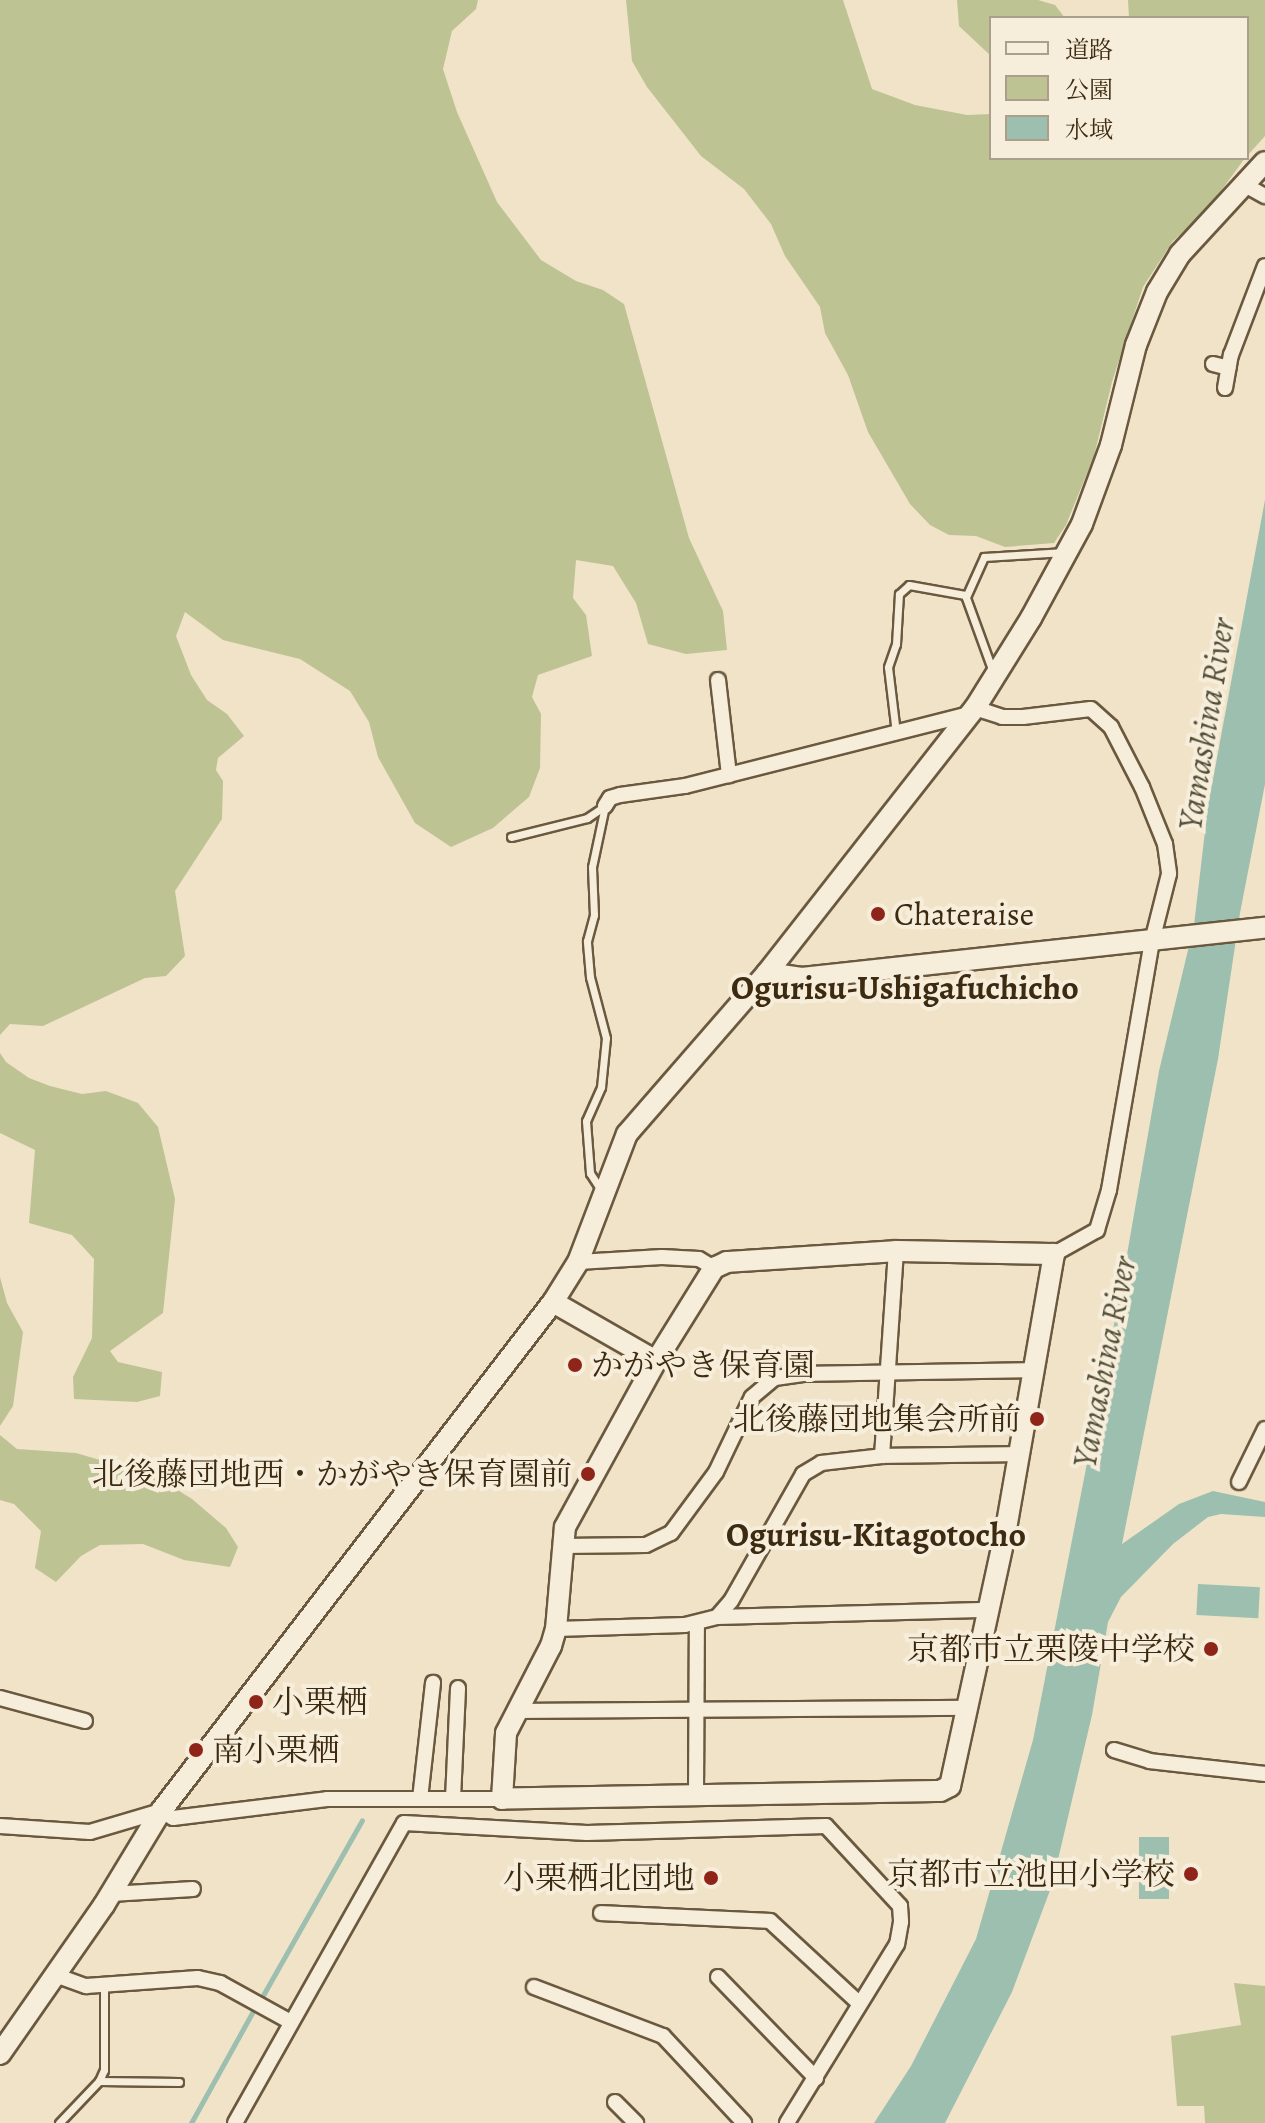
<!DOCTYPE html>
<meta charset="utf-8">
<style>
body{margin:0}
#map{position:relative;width:1265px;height:2123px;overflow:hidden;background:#f1e3c8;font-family:Alegreya,"Noto Serif JP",serif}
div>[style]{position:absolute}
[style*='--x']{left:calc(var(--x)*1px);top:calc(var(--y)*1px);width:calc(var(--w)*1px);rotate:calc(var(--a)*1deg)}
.green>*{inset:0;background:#bec393}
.water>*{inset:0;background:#9cbfaf;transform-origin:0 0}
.stream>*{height:5px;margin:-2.5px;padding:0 2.5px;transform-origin:2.5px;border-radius:2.5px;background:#9cbfaf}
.roads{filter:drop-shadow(2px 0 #6a593f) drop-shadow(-2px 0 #6a593f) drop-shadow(0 2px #6a593f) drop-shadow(0 -2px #6a593f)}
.lane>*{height:7px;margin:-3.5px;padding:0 3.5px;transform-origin:3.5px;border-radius:3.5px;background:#f6eddb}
.street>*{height:14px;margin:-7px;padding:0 7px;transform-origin:7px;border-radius:7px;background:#f6eddb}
.secondary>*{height:20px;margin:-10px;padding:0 10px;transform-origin:10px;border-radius:10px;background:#f6eddb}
.dots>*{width:22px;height:22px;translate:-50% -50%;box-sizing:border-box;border:4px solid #f6eddb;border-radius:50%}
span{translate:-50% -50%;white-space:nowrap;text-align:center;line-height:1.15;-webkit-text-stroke:8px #f6eddb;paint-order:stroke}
.poi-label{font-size:32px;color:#3d2b11}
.left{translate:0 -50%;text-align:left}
.right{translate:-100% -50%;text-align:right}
.water-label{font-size:34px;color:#555038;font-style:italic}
.neighbourhood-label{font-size:34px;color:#3d2b11;font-weight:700}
.legend{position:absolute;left:989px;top:16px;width:260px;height:144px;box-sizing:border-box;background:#f6eddb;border:2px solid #ac9f8a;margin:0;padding:10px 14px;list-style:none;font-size:24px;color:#3d2b11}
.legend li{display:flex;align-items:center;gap:16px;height:40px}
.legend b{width:40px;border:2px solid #ac9f8a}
</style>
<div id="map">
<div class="green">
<div style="clip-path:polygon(0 0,478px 0,476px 9px,452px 31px,443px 69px,457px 112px,497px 202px,541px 260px,576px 281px,603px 290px,624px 304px,689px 538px,723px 611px,727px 650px,686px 654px,648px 644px,636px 603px,613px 566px,576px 560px,573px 598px,586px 615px,592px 656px,538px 675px,532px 697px,541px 714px,540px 768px,529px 797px,493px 828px,451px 847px,415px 823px,378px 757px,369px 722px,350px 691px,300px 659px,223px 640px,185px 612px,176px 636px,191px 675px,207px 700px,227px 714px,244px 736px,218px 758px,216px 770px,223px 781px,222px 819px,175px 891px,185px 956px,166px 976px,145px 978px,43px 1026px,10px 1024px,0 1035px)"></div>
<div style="clip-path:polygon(626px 0,843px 0,872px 89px,915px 105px,967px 115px,991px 114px,991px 158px,1245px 158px,1207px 210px,1173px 241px,1143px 287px,1112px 382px,1094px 456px,1066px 525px,1054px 543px,1005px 547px,976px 536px,949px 535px,930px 525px,910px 504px,868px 432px,848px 375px,825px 333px,820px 307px,785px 256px,771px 224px,744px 189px,701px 156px,647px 87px,632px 61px)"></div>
<div style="clip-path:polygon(957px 0,1038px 0,1055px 5px,1065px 18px,991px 18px,991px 56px,959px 26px)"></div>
<div style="clip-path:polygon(1128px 0,1265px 0,1265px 136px,1247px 156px,1247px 18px,1129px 18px)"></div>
<div style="clip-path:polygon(0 1053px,6px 1062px,29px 1078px,50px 1086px,82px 1094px,106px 1091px,138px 1103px,158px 1127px,175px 1199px,163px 1313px,110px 1351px,118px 1362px,162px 1372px,160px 1396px,137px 1402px,74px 1399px,73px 1377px,92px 1338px,94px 1259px,72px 1235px,29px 1223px,35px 1150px,0 1133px)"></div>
<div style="clip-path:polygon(0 1277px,7px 1303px,23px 1332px,13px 1406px,0 1426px)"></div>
<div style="clip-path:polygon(0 1435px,17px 1449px,76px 1453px,155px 1476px,192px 1499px,226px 1528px,238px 1547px,230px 1567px,184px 1560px,143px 1544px,100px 1545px,81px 1556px,56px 1582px,35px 1568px,41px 1531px,14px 1504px,0 1500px)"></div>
<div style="clip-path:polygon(1234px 1983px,1265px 1986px,1265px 2123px,1205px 2123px,1204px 2106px,1177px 2106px,1171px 2036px,1241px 2025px)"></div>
</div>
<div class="water">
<div style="clip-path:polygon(1265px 500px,1265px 784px,1240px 913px,1218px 1059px,1122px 1544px,1179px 1504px,1213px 1491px,1265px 1502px,1265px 1517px,1221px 1514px,1208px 1517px,1173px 1544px,1121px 1597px,1108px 1622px,1092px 1715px,1052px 1885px,1012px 1992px,945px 2123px,874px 2123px,911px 2066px,976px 1939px,1033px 1740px,1121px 1289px,1159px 1071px,1194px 925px,1208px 806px)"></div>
<div style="left:1198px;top:1584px;width:62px;height:31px;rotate:3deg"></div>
<div style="left:1139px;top:1837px;width:30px;height:62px"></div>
</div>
<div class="stream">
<div style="--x:262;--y:1997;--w:203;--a:-60.5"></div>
<div style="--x:191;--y:2123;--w:128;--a:-61"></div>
</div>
<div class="roads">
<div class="lane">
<div style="--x:966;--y:597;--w:44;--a:-65.8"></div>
<div style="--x:984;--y:557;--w:81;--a:-3.5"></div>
<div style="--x:896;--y:733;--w:66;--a:-96.9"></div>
<div style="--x:888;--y:667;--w:24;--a:-71"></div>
<div style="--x:896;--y:644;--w:50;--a:-86.6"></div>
<div style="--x:899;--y:594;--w:13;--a:-42"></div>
<div style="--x:909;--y:585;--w:57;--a:10.1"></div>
<div style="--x:965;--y:595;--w:82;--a:70"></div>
<div style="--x:511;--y:837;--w:78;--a:-14"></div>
<div style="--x:587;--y:818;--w:22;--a:-34"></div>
<div style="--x:601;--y:1190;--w:20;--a:-123"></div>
<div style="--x:590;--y:1173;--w:52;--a:-94.4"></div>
<div style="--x:586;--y:1121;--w:37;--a:-66"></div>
<div style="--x:601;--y:1087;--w:49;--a:-84.2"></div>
<div style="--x:606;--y:1038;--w:63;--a:-104.7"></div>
<div style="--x:590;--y:977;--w:36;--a:-95"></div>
<div style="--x:587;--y:941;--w:27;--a:-75"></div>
<div style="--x:594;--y:915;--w:48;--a:-92.4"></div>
<div style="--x:592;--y:867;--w:62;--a:-78"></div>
<div style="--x:99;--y:2081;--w:80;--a:0.7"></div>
<div style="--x:59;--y:2123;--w:58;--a:-46.4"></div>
<div style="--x:99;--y:2081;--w:12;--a:-66"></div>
<div style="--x:104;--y:2070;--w:85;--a:-90"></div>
</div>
<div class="street">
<div style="--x:1245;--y:185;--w:23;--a:29"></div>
<div style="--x:1213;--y:364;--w:16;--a:14"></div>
<div style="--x:1225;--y:388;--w:34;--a:-80"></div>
<div style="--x:1231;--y:355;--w:95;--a:-69.1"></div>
<div style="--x:718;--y:680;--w:96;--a:83.4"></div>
<div style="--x:975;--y:708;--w:28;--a:18"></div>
<div style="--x:1002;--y:717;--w:21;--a:0"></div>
<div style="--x:1023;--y:717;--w:68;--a:-6.7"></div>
<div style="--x:1091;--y:709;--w:27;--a:42"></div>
<div style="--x:1111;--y:727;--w:68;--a:62.7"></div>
<div style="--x:1142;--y:787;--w:61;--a:68"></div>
<div style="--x:1165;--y:844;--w:30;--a:82"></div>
<div style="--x:1169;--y:874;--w:69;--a:104.2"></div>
<div style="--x:1152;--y:941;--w:253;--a:99.8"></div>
<div style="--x:1109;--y:1190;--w:42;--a:106.7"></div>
<div style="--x:1097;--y:1230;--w:49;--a:150.8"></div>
<div style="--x:605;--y:806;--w:9;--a:-58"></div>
<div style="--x:610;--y:798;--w:10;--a:-17"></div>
<div style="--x:620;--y:795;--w:66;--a:-7.9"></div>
<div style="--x:685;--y:786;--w:294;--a:-14.2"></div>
<div style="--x:578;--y:1262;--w:84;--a:-3.4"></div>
<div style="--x:662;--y:1257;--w:37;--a:3"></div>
<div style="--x:699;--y:1259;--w:17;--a:31"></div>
<div style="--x:882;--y:1456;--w:205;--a:-86.1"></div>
<div style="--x:1239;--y:1482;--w:59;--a:-63.9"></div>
<div style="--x:561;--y:1546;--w:85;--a:-0.7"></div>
<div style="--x:646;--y:1545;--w:28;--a:-26"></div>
<div style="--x:671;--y:1533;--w:76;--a:-53.6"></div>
<div style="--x:716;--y:1472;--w:83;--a:-64.4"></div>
<div style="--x:752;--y:1397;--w:30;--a:-40"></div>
<div style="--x:775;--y:1378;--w:30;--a:-8"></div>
<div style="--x:805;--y:1374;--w:229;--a:-1"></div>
<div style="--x:717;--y:1617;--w:21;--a:-49"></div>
<div style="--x:731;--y:1601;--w:146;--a:-60.4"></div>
<div style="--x:803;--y:1474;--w:21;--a:-31"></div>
<div style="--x:821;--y:1463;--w:61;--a:-6.5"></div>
<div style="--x:882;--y:1456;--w:137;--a:-0.8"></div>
<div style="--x:556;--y:1629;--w:129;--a:-1.8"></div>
<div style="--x:685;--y:1625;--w:33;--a:-14"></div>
<div style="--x:717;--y:1617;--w:273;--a:-1.5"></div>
<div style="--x:0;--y:1698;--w:88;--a:15.1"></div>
<div style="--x:519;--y:1711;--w:448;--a:-0.4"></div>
<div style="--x:1114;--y:1750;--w:37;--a:17"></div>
<div style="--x:1149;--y:1761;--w:117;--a:6.4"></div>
<div style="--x:696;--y:1796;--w:172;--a:-89.7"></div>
<div style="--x:420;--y:1799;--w:117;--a:-83.6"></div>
<div style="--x:453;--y:1799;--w:111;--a:-87.4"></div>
<div style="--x:0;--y:1826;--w:90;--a:3.8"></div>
<div style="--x:90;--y:1832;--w:74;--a:-16.5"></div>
<div style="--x:161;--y:1811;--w:14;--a:30"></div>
<div style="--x:173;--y:1818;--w:155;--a:-7"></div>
<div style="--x:327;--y:1799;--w:175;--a:0"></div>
<div style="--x:111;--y:1894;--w:82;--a:-3.5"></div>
<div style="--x:601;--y:1913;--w:169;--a:2.7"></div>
<div style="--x:770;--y:1921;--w:121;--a:42.7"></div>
<div style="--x:55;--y:1975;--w:33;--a:20"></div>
<div style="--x:86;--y:1986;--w:112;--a:-4.1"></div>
<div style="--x:198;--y:1978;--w:23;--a:13"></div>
<div style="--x:220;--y:1983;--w:81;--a:28.8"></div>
<div style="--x:718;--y:1977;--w:141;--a:45.9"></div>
<div style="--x:534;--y:1987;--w:138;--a:20.8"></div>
<div style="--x:663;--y:2036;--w:119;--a:47"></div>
<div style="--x:615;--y:2102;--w:30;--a:45"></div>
<div style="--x:235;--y:2123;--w:344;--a:-60.6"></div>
<div style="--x:404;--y:1823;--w:183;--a:3.1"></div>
<div style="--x:587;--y:1833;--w:239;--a:-1.7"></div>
<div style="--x:826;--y:1826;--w:109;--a:47.2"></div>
<div style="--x:900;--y:1906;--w:16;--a:86"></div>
<div style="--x:901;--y:1922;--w:22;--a:100"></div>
<div style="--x:897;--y:1944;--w:210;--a:121.6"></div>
</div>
<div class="secondary">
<div style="--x:767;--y:973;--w:35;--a:8"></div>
<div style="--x:802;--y:978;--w:466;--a:-6.2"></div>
<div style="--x:896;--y:1251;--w:158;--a:1.1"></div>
<div style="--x:1054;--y:1254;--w:284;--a:99.9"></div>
<div style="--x:1005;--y:1534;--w:258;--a:102.3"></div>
<div style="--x:950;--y:1786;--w:11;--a:153"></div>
<div style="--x:940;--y:1791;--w:438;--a:179"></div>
<div style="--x:502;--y:1799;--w:66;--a:-86.5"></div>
<div style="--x:506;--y:1733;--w:98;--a:-62.7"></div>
<div style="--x:551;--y:1646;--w:18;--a:-74"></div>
<div style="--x:556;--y:1629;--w:102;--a:-85"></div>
<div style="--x:565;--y:1527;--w:189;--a:-61.3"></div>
<div style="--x:656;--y:1361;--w:110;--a:-58.1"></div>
<div style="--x:714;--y:1268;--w:14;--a:-25"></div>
<div style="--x:727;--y:1262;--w:169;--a:-3.7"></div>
<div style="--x:553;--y:1302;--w:119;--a:29.8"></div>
<div style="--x:0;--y:2054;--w:182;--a:-55.1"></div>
<div style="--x:104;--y:1905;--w:110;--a:-58.8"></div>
<div style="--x:161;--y:1811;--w:642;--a:-52.4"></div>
<div style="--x:553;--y:1302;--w:47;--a:-58"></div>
<div style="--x:578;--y:1262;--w:137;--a:-69.1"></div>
<div style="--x:627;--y:1134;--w:213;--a:-49"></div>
<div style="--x:767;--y:973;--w:337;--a:-51.9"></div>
<div style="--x:975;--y:708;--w:106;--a:-58.1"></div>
<div style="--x:1031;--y:618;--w:107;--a:-61.5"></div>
<div style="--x:1082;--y:524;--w:84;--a:-69.8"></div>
<div style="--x:1111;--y:445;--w:103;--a:-76"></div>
<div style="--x:1136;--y:345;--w:57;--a:-68.4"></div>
<div style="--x:1157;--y:292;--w:44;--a:-58.8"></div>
<div style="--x:1180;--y:254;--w:125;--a:-47.3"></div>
</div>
</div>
<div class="dots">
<div style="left:878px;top:914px;background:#8f2418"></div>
<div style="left:575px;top:1365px;background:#8f2418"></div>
<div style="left:1037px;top:1419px;background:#8f2418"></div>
<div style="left:588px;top:1474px;background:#8f2418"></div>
<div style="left:1211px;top:1649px;background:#8f2418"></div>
<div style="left:256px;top:1702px;background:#8f2418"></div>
<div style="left:196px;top:1750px;background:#8f2418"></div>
<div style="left:1191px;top:1874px;background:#8f2418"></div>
<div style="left:711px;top:1878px;background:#8f2418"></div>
</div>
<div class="poi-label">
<span class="left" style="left:894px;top:914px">Chateraise</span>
<span class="left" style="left:591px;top:1365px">かがやき保育園</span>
<span class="right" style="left:1021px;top:1419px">北後藤団地集会所前</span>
<span class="right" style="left:572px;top:1474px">北後藤団地西・かがやき保育園前</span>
<span class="right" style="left:1195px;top:1649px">京都市立栗陵中学校</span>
<span class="left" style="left:272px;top:1702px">小栗栖</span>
<span class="left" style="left:212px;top:1750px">南小栗栖</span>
<span class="right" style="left:1175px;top:1874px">京都市立池田小学校</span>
<span class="right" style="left:695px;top:1878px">小栗栖北団地</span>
</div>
<div class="water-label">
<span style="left:1206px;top:724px;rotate:-81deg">Yamashina River</span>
<span style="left:1104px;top:1362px;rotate:-79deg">Yamashina River</span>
</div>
<div class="neighbourhood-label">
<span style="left:905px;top:988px">Ogurisu-Ushigafuchicho</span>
<span style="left:876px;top:1535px">Ogurisu-Kitagotocho</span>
</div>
<ul class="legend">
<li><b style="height:10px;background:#f6eddb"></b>道路</li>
<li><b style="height:22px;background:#bec393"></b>公園</li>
<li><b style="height:22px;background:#9cbfaf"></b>水域</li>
</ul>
</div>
